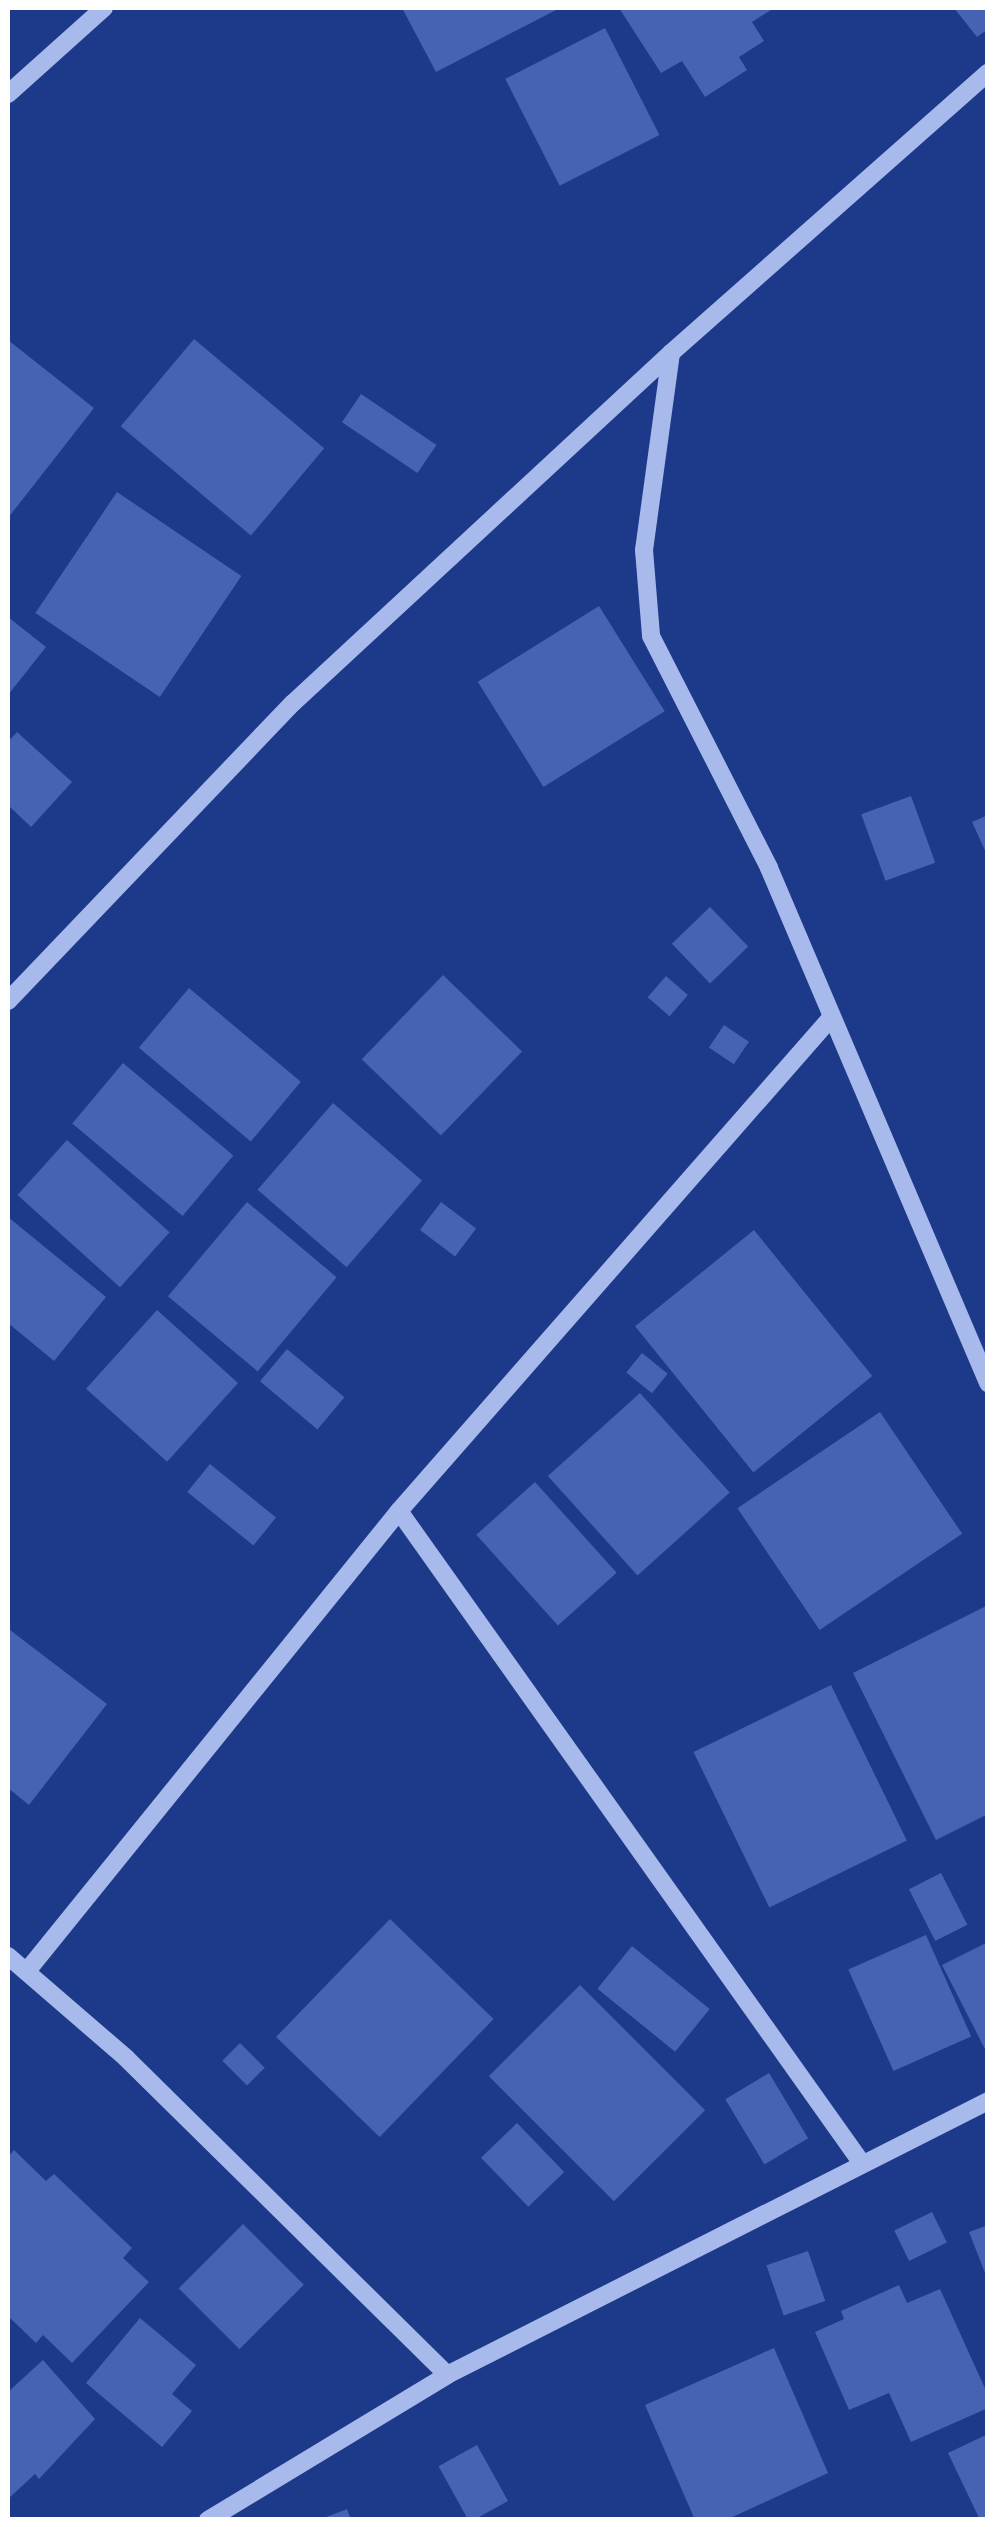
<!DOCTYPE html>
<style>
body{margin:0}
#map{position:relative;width:995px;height:2527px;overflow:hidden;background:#1d3989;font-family:"Public Sans",sans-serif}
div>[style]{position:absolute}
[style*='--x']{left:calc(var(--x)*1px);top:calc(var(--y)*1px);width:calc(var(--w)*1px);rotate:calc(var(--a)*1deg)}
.building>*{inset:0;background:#4662b2;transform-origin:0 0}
.minor>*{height:18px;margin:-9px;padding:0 9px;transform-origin:9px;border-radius:9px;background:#a8baeb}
span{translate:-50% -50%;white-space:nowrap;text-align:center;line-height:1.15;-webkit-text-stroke:8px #1d3989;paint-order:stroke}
.frame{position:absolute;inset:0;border:10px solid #fff;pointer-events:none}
</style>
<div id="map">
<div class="building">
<div style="clip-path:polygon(402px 8px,560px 8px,436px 72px)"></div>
<div style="clip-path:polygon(619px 8px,774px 8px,752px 22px,764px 41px,739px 57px,747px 70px,705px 97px,682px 61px,661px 73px)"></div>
<div style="clip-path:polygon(954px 8px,988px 8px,988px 29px,977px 37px)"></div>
<div style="left:605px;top:28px;width:120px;height:112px;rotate:63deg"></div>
<div style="left:194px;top:339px;width:170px;height:114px;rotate:40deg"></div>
<div style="clip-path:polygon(8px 340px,94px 408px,8px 518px)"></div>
<div style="left:361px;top:394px;width:91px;height:34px;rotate:34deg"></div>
<div style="left:117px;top:492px;width:150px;height:146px;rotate:34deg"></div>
<div style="left:599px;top:606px;width:124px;height:143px;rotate:58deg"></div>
<div style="clip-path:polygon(8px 617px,46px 647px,8px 695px)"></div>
<div style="clip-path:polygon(17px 732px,72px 782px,31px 827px,8px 805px,8px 742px)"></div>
<div style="left:911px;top:796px;width:71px;height:53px;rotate:70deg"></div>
<div style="clip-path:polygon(988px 815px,988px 857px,972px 822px)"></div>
<div style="left:710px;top:907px;width:55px;height:53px;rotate:46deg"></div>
<div style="left:443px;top:975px;width:110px;height:117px;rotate:44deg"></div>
<div style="left:666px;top:976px;width:29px;height:28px;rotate:41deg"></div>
<div style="left:189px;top:988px;width:146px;height:78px;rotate:40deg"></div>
<div style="left:724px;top:1025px;width:30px;height:27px;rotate:34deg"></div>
<div style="left:123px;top:1063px;width:144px;height:79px;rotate:40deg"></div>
<div style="left:333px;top:1103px;width:118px;height:115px;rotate:41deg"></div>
<div style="left:67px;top:1140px;width:138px;height:74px;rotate:42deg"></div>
<div style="left:247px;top:1202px;width:117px;height:123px;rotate:40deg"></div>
<div style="left:441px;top:1202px;width:44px;height:35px;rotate:37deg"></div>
<div style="clip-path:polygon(8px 1217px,106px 1297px,54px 1361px,8px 1323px)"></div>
<div style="left:754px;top:1230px;width:188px;height:153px;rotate:51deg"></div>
<div style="left:157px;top:1310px;width:109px;height:106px;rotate:42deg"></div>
<div style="left:287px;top:1349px;width:75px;height:42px;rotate:40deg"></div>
<div style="left:642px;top:1353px;width:33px;height:25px;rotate:39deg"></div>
<div style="left:640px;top:1393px;width:134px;height:124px;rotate:48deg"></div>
<div style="left:880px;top:1412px;width:147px;height:172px;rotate:56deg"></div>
<div style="left:210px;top:1464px;width:85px;height:36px;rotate:39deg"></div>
<div style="left:535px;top:1482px;width:122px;height:79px;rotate:48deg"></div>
<div style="clip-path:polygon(988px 1605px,988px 1814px,936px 1840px,853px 1673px)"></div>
<div style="clip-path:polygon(10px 1630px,107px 1704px,29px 1805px,8px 1788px)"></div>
<div style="left:831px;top:1685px;width:173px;height:153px;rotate:64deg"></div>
<div style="left:941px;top:1873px;width:58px;height:36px;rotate:63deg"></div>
<div style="left:390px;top:1919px;width:144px;height:164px;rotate:44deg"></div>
<div style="left:926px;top:1935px;width:111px;height:85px;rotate:66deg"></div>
<div style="clip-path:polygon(988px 1942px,988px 2055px,942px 1965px)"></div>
<div style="left:632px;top:1946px;width:100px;height:55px;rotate:39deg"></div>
<div style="left:580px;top:1985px;width:177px;height:129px;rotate:45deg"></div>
<div style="left:240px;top:2043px;width:35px;height:25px;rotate:45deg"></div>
<div style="left:769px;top:2073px;width:76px;height:51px;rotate:59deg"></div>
<div style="left:517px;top:2123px;width:68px;height:50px;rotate:46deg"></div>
<div style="clip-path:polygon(14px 2150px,46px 2181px,54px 2174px,132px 2248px,123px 2258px,149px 2282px,72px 2363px,43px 2335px,36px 2343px,8px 2316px,8px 2157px)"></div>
<div style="left:932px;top:2212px;width:34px;height:42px;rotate:64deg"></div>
<div style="left:243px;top:2224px;width:86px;height:91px;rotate:45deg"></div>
<div style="clip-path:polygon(988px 2225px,988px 2278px,987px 2278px,969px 2232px)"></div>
<div style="left:808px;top:2251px;width:53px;height:44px;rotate:71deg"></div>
<div style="clip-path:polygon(899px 2285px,907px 2303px,940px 2289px,988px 2395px,988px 2408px,911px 2442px,889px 2393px,849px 2410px,815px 2332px,844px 2319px,841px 2311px)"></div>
<div style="clip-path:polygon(140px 2318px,196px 2365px,172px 2394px,192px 2411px,162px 2447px,86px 2383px)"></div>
<div style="clip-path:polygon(774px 2348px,828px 2473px,726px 2520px,695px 2520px,645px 2405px)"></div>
<div style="clip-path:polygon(43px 2360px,95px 2419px,39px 2479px,35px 2474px,8px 2499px,8px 2392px)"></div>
<div style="clip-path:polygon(988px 2434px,988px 2520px,980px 2520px,948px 2453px)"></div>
<div style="left:477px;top:2445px;width:64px;height:44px;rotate:61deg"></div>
<div style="clip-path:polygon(347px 2509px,351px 2520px,321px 2520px,321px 2519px)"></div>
</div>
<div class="minor">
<div style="--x:8;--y:94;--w:129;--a:-41.9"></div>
<div style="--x:671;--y:353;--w:199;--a:97.8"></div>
<div style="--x:644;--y:550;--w:86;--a:85.3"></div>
<div style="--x:651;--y:636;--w:260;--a:63"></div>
<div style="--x:769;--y:868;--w:560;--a:66.96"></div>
<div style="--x:8;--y:1001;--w:412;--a:-46.3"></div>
<div style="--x:293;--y:703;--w:515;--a:-42.8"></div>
<div style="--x:671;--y:353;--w:423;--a:-41.5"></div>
<div style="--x:399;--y:1511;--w:798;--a:54.64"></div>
<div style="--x:8;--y:1956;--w:156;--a:40.8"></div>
<div style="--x:126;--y:2058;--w:451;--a:44.6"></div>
<div style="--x:27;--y:1971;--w:592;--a:-51.04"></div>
<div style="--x:399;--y:1511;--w:653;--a:-48.79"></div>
<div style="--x:208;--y:2520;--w:280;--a:-31.2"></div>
<div style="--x:447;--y:2375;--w:606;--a:-26.86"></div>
</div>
<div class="frame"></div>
</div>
